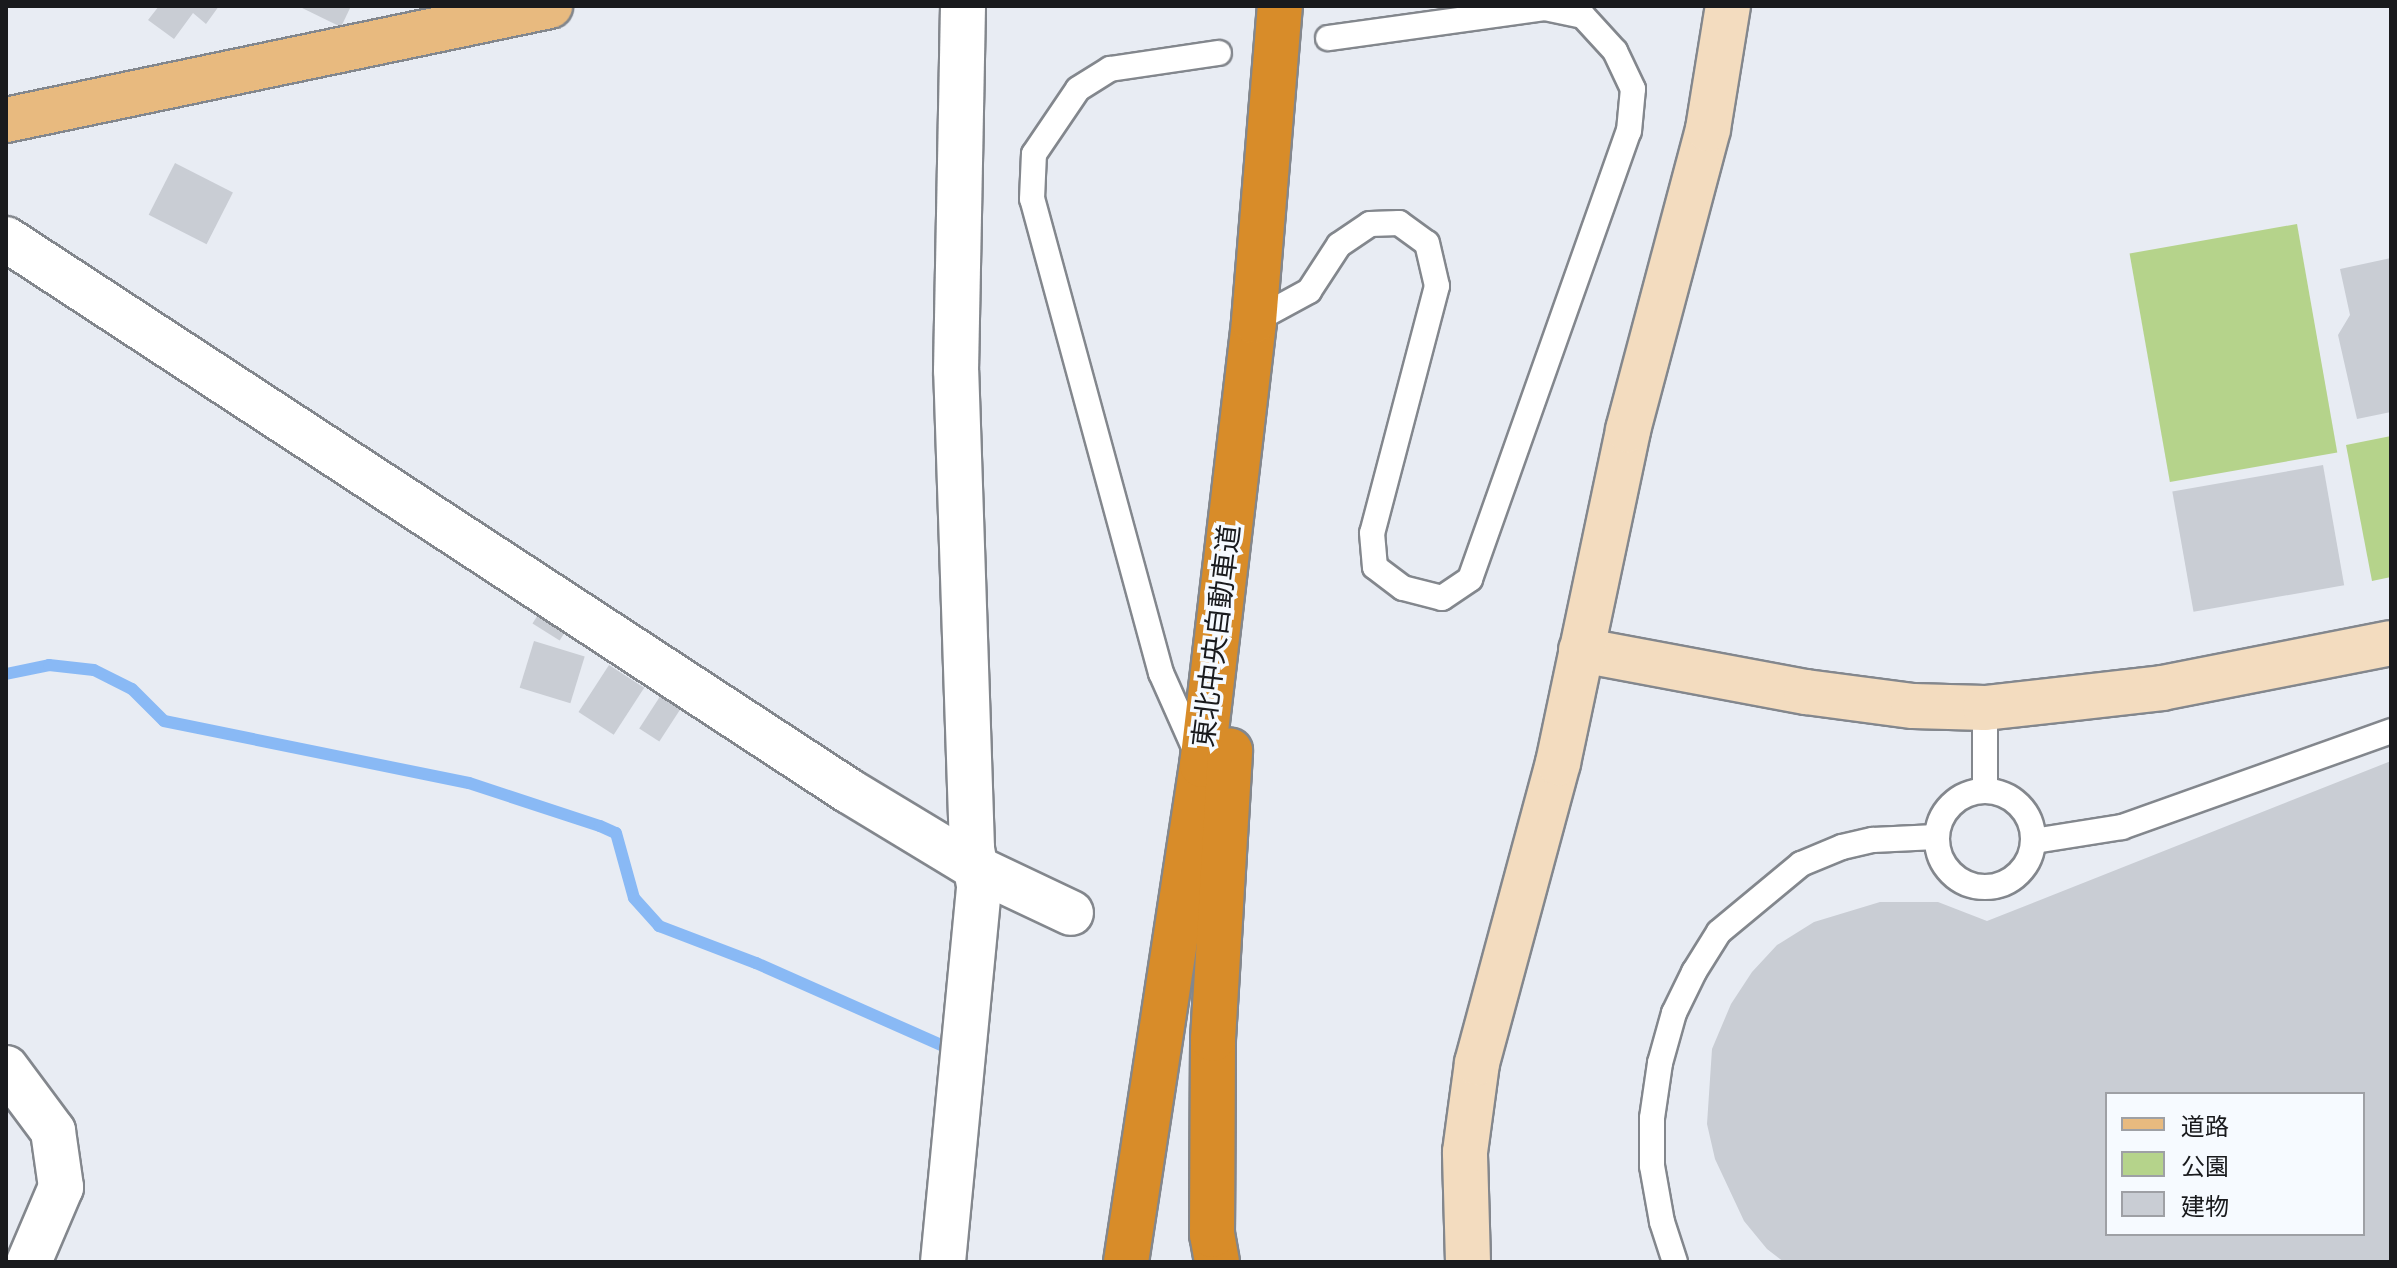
<!DOCTYPE html>
<meta charset="utf-8">
<style>
body{margin:0}
#map{position:relative;width:2397px;height:1268px;overflow:hidden;background:#e8ecf3;font-family:"Fira Sans","Noto Sans JP",sans-serif}
div>[style]{position:absolute}
[style*='--x']{left:calc(var(--x)*1px);top:calc(var(--y)*1px);width:calc(var(--w)*1px);rotate:calc(var(--a)*1deg)}
.green>*{inset:0;background:#b5d38b;transform-origin:0 0}
.stream>*{height:12px;margin:-6px;padding:0 6px;transform-origin:6px;border-radius:6px;background:#89b9f5}
.building>*{inset:0;background:#c9cdd4;transform-origin:0 0}
.roads{filter:drop-shadow(2px 0 #83878d) drop-shadow(-2px 0 #83878d) drop-shadow(0 2px #83878d) drop-shadow(0 -2px #83878d)}
.lane>*{height:24px;margin:-12px;padding:0 12px;transform-origin:12px;border-radius:12px;background:#fff}
.lane>.ring{margin:-12px;padding:0;box-sizing:content-box;background:none;border:24px solid #fff;border-radius:50%}
.street>*{height:44px;margin:-22px;padding:0 22px;transform-origin:22px;border-radius:22px;background:#fff}
.secondary>*{height:44px;margin:-22px;padding:0 22px;transform-origin:22px;border-radius:22px;background:#f3dcbf}
.primary>*{height:44px;margin:-22px;padding:0 22px;transform-origin:22px;border-radius:22px;background:#e8ba7f}
.highway>*{height:44px;margin:-22px;padding:0 22px;transform-origin:22px;border-radius:22px;background:#d88c29}
span{translate:-50% -50%;white-space:nowrap;text-align:center;line-height:1.15;-webkit-text-stroke:7px #f6faff;paint-order:stroke}
.street-label{font-size:28px;color:#191a1d}
.frame{position:absolute;inset:0;border:8px solid #191a1d;pointer-events:none}
.legend{position:absolute;left:2105px;top:1092px;width:260px;height:144px;box-sizing:border-box;background:#f6faff;border:2px solid #9ea0a5;margin:0;padding:10px 14px;list-style:none;font-size:24px;color:#191a1d}
.legend li{display:flex;align-items:center;gap:16px;height:40px}
.legend b{width:40px;border:2px solid #9ea0a5}
</style>
<div id="map">
<div class="green">
<div style="left:2297px;top:224px;width:232px;height:170px;rotate:80deg"></div>
<div style="clip-path:polygon(2391px 436px,2391px 577px,2372px 581px,2346px 445px)"></div>
</div>
<div class="stream">
<div style="--x:6;--y:674;--w:44;--a:-11.8"></div>
<div style="--x:49;--y:665;--w:45;--a:6.3"></div>
<div style="--x:94;--y:670;--w:42;--a:26.6"></div>
<div style="--x:132;--y:689;--w:45;--a:45"></div>
<div style="--x:164;--y:721;--w:311;--a:11.5"></div>
<div style="--x:469;--y:783;--w:138;--a:18.2"></div>
<div style="--x:600;--y:826;--w:17;--a:24"></div>
<div style="--x:616;--y:833;--w:67;--a:74.5"></div>
<div style="--x:634;--y:898;--w:38;--a:48"></div>
<div style="--x:659;--y:926;--w:104;--a:20.9"></div>
<div style="--x:756;--y:963;--w:208;--a:23.9"></div>
</div>
<div class="building">
<div style="clip-path:polygon(159px 6px,219px 6px,206px 24px,193px 13px,174px 39px,148px 20px)"></div>
<div style="clip-path:polygon(298px 6px,351px 6px,341px 27px)"></div>
<div style="left:175px;top:163px;width:65px;height:58px;rotate:27deg"></div>
<div style="clip-path:polygon(2391px 258px,2391px 412px,2357px 419px,2338px 335px,2350px 315px,2340px 269px)"></div>
<div style="left:2323px;top:465px;width:122px;height:153px;rotate:80deg"></div>
<div style="left:541px;top:610px;width:32px;height:16px;rotate:32deg"></div>
<div style="left:534px;top:641px;width:53px;height:49px;rotate:17deg"></div>
<div style="left:609px;top:665px;width:42px;height:56px;rotate:33deg"></div>
<div style="left:661px;top:695px;width:24px;height:40px;rotate:33deg"></div>
<div style="clip-path:polygon(evenodd,2391px 761px,2391px 1262px,1784px 1262px,1767px 1249px,1744px 1221px,1715px 1159px,1707px 1124px,1712px 1049px,1731px 1004px,1752px 972px,1777px 945px,1814px 922px,1880px 902px,1938px 902px,1987px 921px,2391px 761px,2107px 1094px,2363px 1094px,2363px 1234px,2107px 1234px,2107px 1094px)"></div>
</div>
<div class="roads">
<div class="lane">
<div style="--x:1254;--y:321;--w:63;--a:-28.6"></div>
<div style="--x:1309;--y:291;--w:55;--a:-56.9"></div>
<div style="--x:1339;--y:245;--w:37;--a:-34"></div>
<div style="--x:1370;--y:224;--w:29;--a:-2"></div>
<div style="--x:1399;--y:223;--w:34;--a:36"></div>
<div style="--x:1427;--y:243;--w:44;--a:76.9"></div>
<div style="--x:1437;--y:286;--w:255;--a:104.7"></div>
<div style="--x:1372;--y:533;--w:34;--a:85"></div>
<div style="--x:1375;--y:567;--w:35;--a:37"></div>
<div style="--x:1403;--y:588;--w:40;--a:14.4"></div>
<div style="--x:1442;--y:598;--w:34;--a:-34"></div>
<div style="--x:1470;--y:579;--w:475;--a:-70.5"></div>
<div style="--x:1629;--y:131;--w:42;--a:-84.6"></div>
<div style="--x:1633;--y:89;--w:42;--a:-115.3"></div>
<div style="--x:1615;--y:51;--w:47;--a:-132.4"></div>
<div style="--x:1583;--y:16;--w:39;--a:-168"></div>
<div style="--x:1545;--y:8;--w:219;--a:172.1"></div>
<div style="--x:1985;--y:708;--w:81;--a:90"></div>
<div style="--x:1198;--y:756;--w:91;--a:-114"></div>
<div style="--x:1161;--y:673;--w:491;--a:-105.2"></div>
<div style="--x:1032;--y:199;--w:45;--a:-87.5"></div>
<div style="--x:1034;--y:154;--w:78;--a:-55.9"></div>
<div style="--x:1078;--y:89;--w:38;--a:-32"></div>
<div style="--x:1110;--y:69;--w:110;--a:-8.4"></div>
<div class="ring" style="left:1937px;top:791px;width:72px;height:72px"></div>
<div style="--x:2034;--y:841;--w:89;--a:-9"></div>
<div style="--x:2122;--y:827;--w:286;--a:-19.6"></div>
<div style="--x:1675;--y:1262;--w:42;--a:-108"></div>
<div style="--x:1662;--y:1222;--w:57;--a:-100.1"></div>
<div style="--x:1652;--y:1166;--w:48;--a:-90"></div>
<div style="--x:1652;--y:1118;--w:56;--a:-81.7"></div>
<div style="--x:1660;--y:1063;--w:52;--a:-74.4"></div>
<div style="--x:1674;--y:1013;--w:46;--a:-64"></div>
<div style="--x:1694;--y:972;--w:47;--a:-58"></div>
<div style="--x:1719;--y:932;--w:107;--a:-39.7"></div>
<div style="--x:1801;--y:864;--w:44;--a:-22.5"></div>
<div style="--x:1842;--y:847;--w:32;--a:-13"></div>
<div style="--x:1873;--y:840;--w:63;--a:-2.7"></div>
</div>
<div class="street">
<div style="--x:6;--y:239;--w:1008;--a:33.22"></div>
<div style="--x:849;--y:791;--w:149;--a:31.2"></div>
<div style="--x:976;--y:868;--w:105;--a:25.3"></div>
<div style="--x:6;--y:1068;--w:79;--a:53.3"></div>
<div style="--x:53;--y:1131;--w:57;--a:81.9"></div>
<div style="--x:61;--y:1187;--w:82;--a:113.1"></div>
<div style="--x:943;--y:1262;--w:379;--a:-84.5"></div>
<div style="--x:979;--y:885;--w:38;--a:-101"></div>
<div style="--x:972;--y:848;--w:477;--a:-91.9"></div>
<div style="--x:956;--y:371;--w:365;--a:-88.9"></div>
</div>
<div class="secondary">
<div style="--x:1581;--y:650;--w:229;--a:10.6"></div>
<div style="--x:1806;--y:692;--w:108;--a:7.5"></div>
<div style="--x:1913;--y:706;--w:72;--a:1.6"></div>
<div style="--x:1985;--y:708;--w:178;--a:-6.4"></div>
<div style="--x:2162;--y:688;--w:233;--a:-11.1"></div>
<div style="--x:1468;--y:1262;--w:110;--a:-91.6"></div>
<div style="--x:1465;--y:1152;--w:90;--a:-82.3"></div>
<div style="--x:1477;--y:1063;--w:311;--a:-74.9"></div>
<div style="--x:1558;--y:763;--w:340;--a:-78.1"></div>
<div style="--x:1628;--y:430;--w:311;--a:-75.1"></div>
<div style="--x:1708;--y:129;--w:125;--a:-80.8"></div>
</div>
<div class="primary">
<div style="--x:6;--y:120;--w:556;--a:-11.84"></div>
</div>
<div class="highway">
<div style="--x:1126;--y:1262;--w:503;--a:-81.31"></div>
<div style="--x:1202;--y:765;--w:447;--a:-83.3"></div>
<div style="--x:1254;--y:321;--w:316;--a:-85.3"></div>
<div style="--x:1217;--y:1262;--w:27;--a:-100"></div>
<div style="--x:1212;--y:1235;--w:196;--a:-89.7"></div>
<div style="--x:1213;--y:1039;--w:289;--a:-86.6"></div>
</div>
</div>
<div class="street-label">
<span style="left:1217px;top:636px;rotate:-83deg">東北中央自動車道</span>
</div>
<div class="frame"></div>
<ul class="legend">
<li><b style="height:10px;background:#e8ba7f"></b>道路</li>
<li><b style="height:22px;background:#b5d38b"></b>公園</li>
<li><b style="height:22px;background:#c9cdd4"></b>建物</li>
</ul>
</div>
